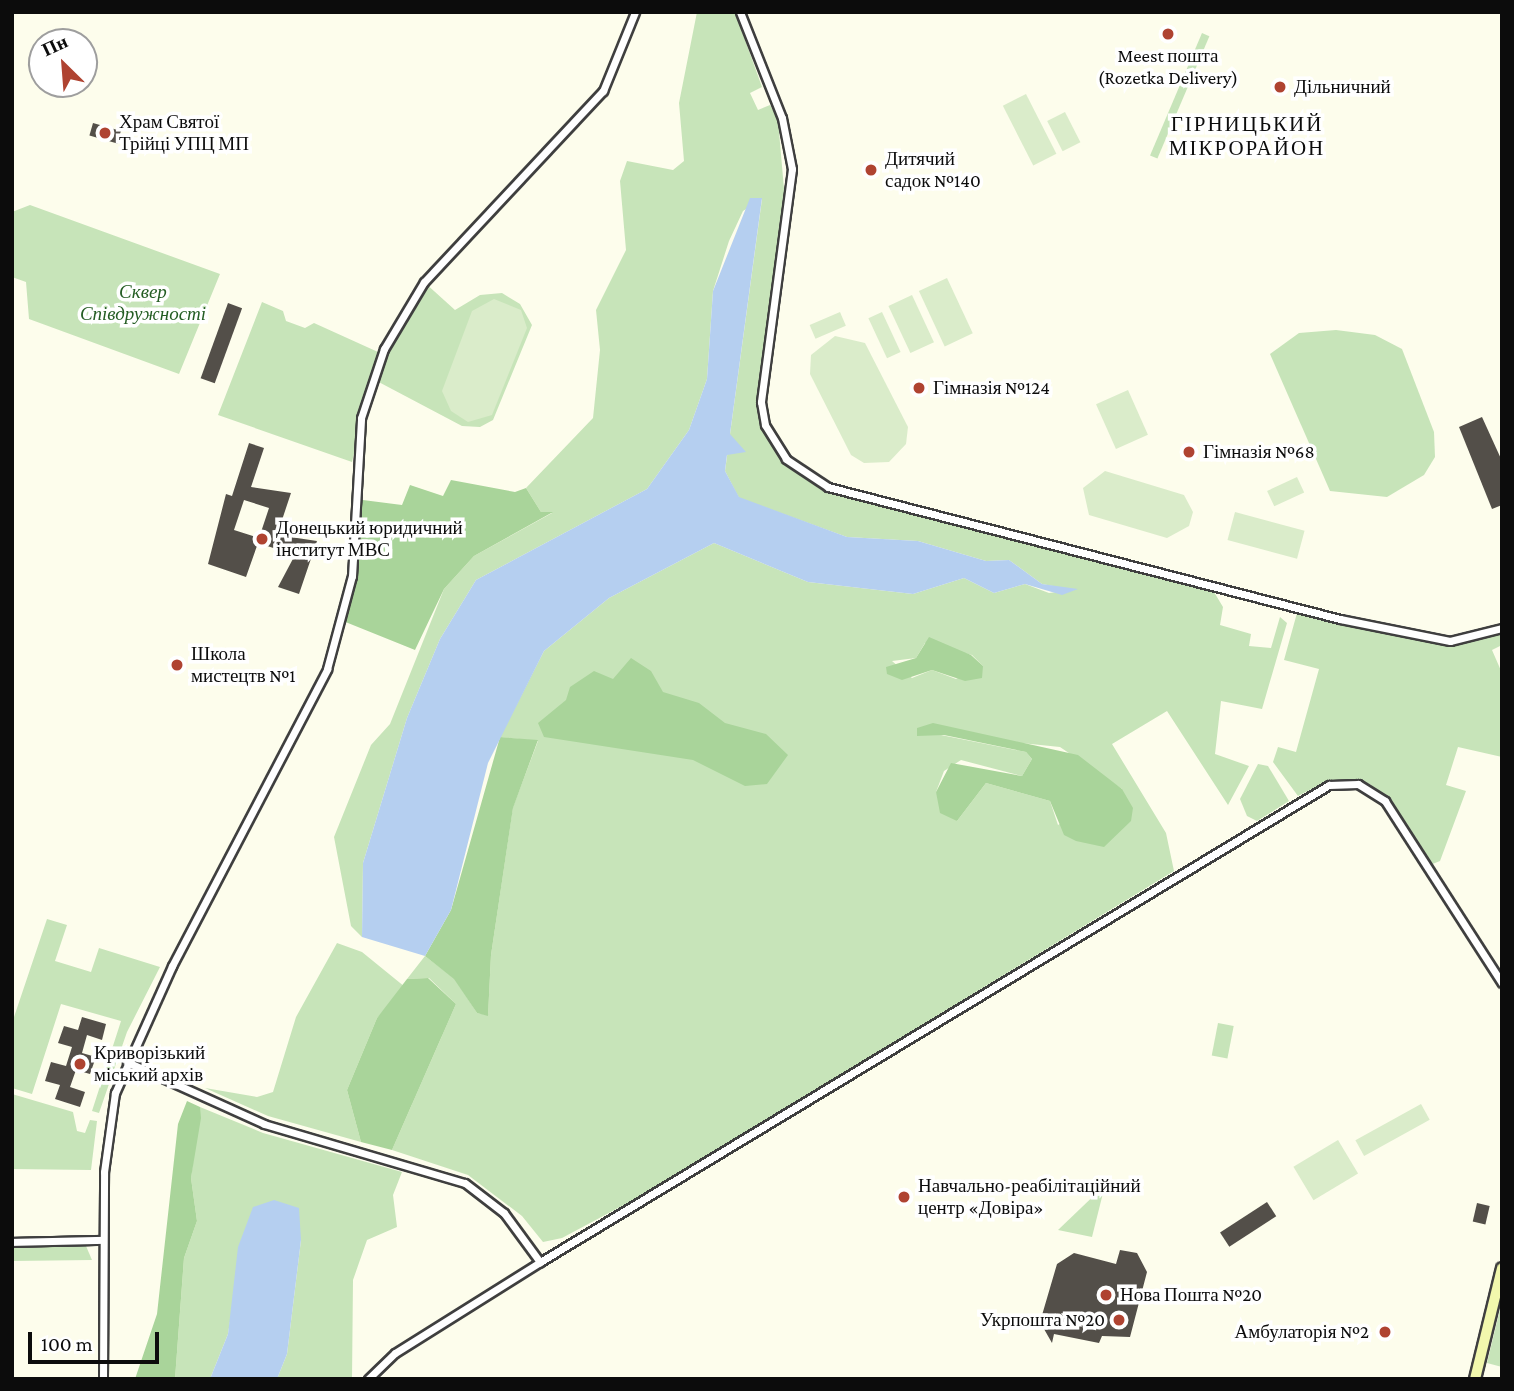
<!DOCTYPE html>
<meta charset="utf-8">
<style>
body{margin:0}
#map{position:relative;width:1514px;height:1391px;overflow:hidden;background:#fdfdec;font-family:"Crimson Pro",serif}
div>[style]{position:absolute}
[style*='--x']{left:calc(var(--x)*1px);top:calc(var(--y)*1px);width:calc(var(--w)*1px);rotate:calc(var(--a)*1deg)}
.green>*{inset:0;background:#c7e4b9;transform-origin:0 0}
.forest>*{inset:0;background:#a9d49a}
.pitch>*{inset:0;background:#daecca;transform-origin:0 0}
.water>*{inset:0;background:#b5cff0}
.building>*{inset:0;background:#534f49;transform-origin:0 0}
.roads{filter:drop-shadow(2px 0 #3f3f3f) drop-shadow(-2px 0 #3f3f3f) drop-shadow(0 2px #3f3f3f) drop-shadow(0 -2px #3f3f3f)}
.street>*{height:7px;margin:-3.5px;padding:0 3.5px;transform-origin:3.5px;border-radius:3.5px;background:#fff}
.secondary>*{height:10px;margin:-5px;padding:0 5px;transform-origin:5px;border-radius:5px;background:#f2f8ad}
.dots>*{width:19px;height:19px;translate:-50% -50%;box-sizing:border-box;border:4px solid #fff;border-radius:50%}
span{translate:-50% -50%;white-space:nowrap;text-align:center;line-height:1.15;-webkit-text-stroke:7px #fff;paint-order:stroke}
.poi-label{font-size:19px;color:#0c0c0c}
.left{translate:0 -50%;text-align:left}
.right{translate:-100% -50%;text-align:right}
.park-label{font-size:19px;color:#245d23;font-style:italic}
.neighbourhood-label{font-size:21px;color:#0c0c0c;letter-spacing:2px}
.frame{position:absolute;inset:0;border:14px solid #0c0c0c;pointer-events:none}
.north{position:absolute;left:28px;top:28px;width:70px;height:70px;box-sizing:border-box;background:#fff;border:2px solid #9e9e9e;border-radius:50%;rotate:335deg;font-size:19px;font-weight:700;line-height:28px;text-align:center;color:#0c0c0c}
.north::after{content:'';display:block;margin:auto;width:24px;height:32px;background:#af4331;clip-path:polygon(50% 0,100% 100%,50% 72%,0 100%)}
.scale{position:absolute;left:28px;top:1332px;width:131px;height:32px;box-sizing:border-box;border:4px solid #0c0c0c;border-top:0;padding-left:9px;font-size:21px;line-height:24px;white-space:nowrap;color:#0c0c0c;-webkit-text-stroke:5px #fff;paint-order:stroke}
</style>
<div id="map">
<div class="green">
<div style="clip-path:polygon(evenodd,697px 12px,735px 12px,762px 87px,750px 93px,758px 110px,770px 105px,778px 120px,786px 212px,756px 403px,783px 462px,827px 491px,1214px 592px,1223px 607px,1220px 625px,1251px 634px,1249px 646px,1271px 648px,1280px 617px,1287px 623px,1262px 709px,1221px 701px,1215px 754px,1249px 766px,1228px 805px,1167px 711px,1112px 744px,1166px 833px,1174px 871px,648px 1192px,562px 1238px,543px 1242px,522px 1216px,468px 1175px,392px 1150px,456px 1004px,429px 978px,407px 979px,425px 956px,455px 979px,477px 1013px,488px 1015px,491px 955px,513px 807px,538px 741px,500px 737px,544px 651px,609px 598px,714px 543px,808px 582px,913px 594px,964px 578px,994px 593px,1025px 584px,1049px 593px,1074px 590px,1042px 584px,1009px 560px,986px 561px,918px 541px,847px 537px,739px 498px,725px 471px,762px 199px,743px 211px,729px 241px,713px 291px,707px 379px,689px 430px,647px 489px,476px 580px,440px 639px,407px 718px,363px 863px,362px 937px,351px 926px,334px 837px,371px 745px,390px 724px,444px 589px,474px 556px,552px 513px,541px 512px,526px 488px,593px 418px,600px 350px,596px 310px,626px 250px,620px 181px,627px 161px,673px 170px,684px 161px,679px 103px,697px 12px,925px 643px,972px 655px,983px 666px,956px 679px,932px 670px,912px 678px,892px 661px,916px 658px,925px 643px,697px 12px,936px 734px,1060px 747px,1122px 789px,1058px 825px,1050px 801px,986px 783px,957px 821px,936px 792px,944px 771px,961px 760px,1022px 776px,1032px 759px,1026px 752px,936px 734px)"></div>
<div style="left:1202px;top:33px;width:8px;height:133px;rotate:23deg"></div>
<div style="clip-path:polygon(30px 205px,220px 274px,179px 374px,29px 319px,26px 282px,12px 277px,12px 212px)"></div>
<div style="clip-path:polygon(424px 282px,455px 310px,480px 295px,502px 293px,520px 304px,532px 325px,493px 420px,480px 427px,462px 426px,373px 379px,386px 343px)"></div>
<div style="clip-path:polygon(262px 302px,283px 311px,286px 321px,305px 328px,314px 323px,378px 352px,352px 462px,218px 415px)"></div>
<div style="clip-path:polygon(1336px 330px,1375px 335px,1402px 349px,1434px 432px,1435px 457px,1424px 475px,1387px 497px,1330px 491px,1270px 354px,1299px 333px)"></div>
<div style="clip-path:polygon(1297px 613px,1450px 645px,1502px 633px,1502px 645px,1492px 650px,1502px 673px,1502px 757px,1458px 747px,1446px 785px,1466px 791px,1440px 861px,1430px 865px,1400px 814px,1370px 784px,1327px 781px,1298px 796px,1273px 762px,1278px 747px,1296px 752px,1319px 669px,1284px 660px)"></div>
<div style="clip-path:polygon(1258px 764px,1268px 766px,1289px 801px,1257px 821px,1247px 816px,1240px 799px)"></div>
<div style="clip-path:polygon(47px 919px,67px 925px,55px 961px,91px 972px,99px 948px,160px 967px,127px 1032px,99px 1113px,92px 1111px,121px 1021px,61px 1004px,32px 1094px,12px 1088px,12px 1023px)"></div>
<div style="clip-path:polygon(337px 943px,362px 952px,405px 987px,377px 1018px,347px 1090px,361px 1142px,268px 1116px,205px 1088px,257px 1097px,273px 1092px,296px 1017px)"></div>
<div style="left:1218px;top:1023px;width:16px;height:33px;rotate:11deg"></div>
<div style="clip-path:polygon(12px 1094px,73px 1112px,77px 1131px,85px 1133px,90px 1120px,97px 1121px,91px 1170px,12px 1169px)"></div>
<div style="clip-path:polygon(200px 1107px,263px 1133px,402px 1172px,393px 1195px,397px 1227px,367px 1240px,353px 1280px,352px 1379px,277px 1379px,287px 1354px,301px 1240px,244px 1233px,228px 1334px,210px 1379px,175px 1379px,184px 1258px,197px 1221px,191px 1178px)"></div>
<div style="clip-path:polygon(1105px 1185px,1092px 1237px,1058px 1230px)"></div>
<div style="clip-path:polygon(86px 1246px,92px 1260px,12px 1261px,12px 1248px)"></div>
<div style="clip-path:polygon(1502px 1301px,1502px 1367px,1487px 1363px)"></div>
</div>
<div class="forest">
<div style="clip-path:polygon(451px 480px,515px 492px,526px 488px,541px 512px,553px 512px,474px 556px,444px 589px,415px 650px,343px 621px,355px 499px,402px 505px,410px 485px,443px 496px)"></div>
<div style="clip-path:polygon(929px 637px,971px 655px,983px 666px,982px 678px,965px 681px,932px 670px,902px 680px,887px 674px,886px 667px,916px 658px)"></div>
<div style="clip-path:polygon(631px 658px,651px 671px,663px 692px,699px 703px,725px 723px,766px 734px,788px 755px,767px 784px,745px 786px,693px 760px,544px 737px,538px 723px,566px 700px,570px 687px,594px 671px,613px 679px)"></div>
<div style="clip-path:polygon(933px 723px,1078px 755px,1122px 789px,1133px 808px,1131px 821px,1104px 847px,1076px 841px,1064px 835px,1050px 801px,986px 783px,957px 821px,940px 813px,936px 792px,951px 763px,1022px 776px,1032px 759px,1026px 752px,944px 735px,917px 736px,917px 728px)"></div>
<div style="clip-path:polygon(500px 737px,538px 740px,513px 808px,491px 955px,488px 1016px,477px 1013px,454px 979px,425px 956px,451px 910px)"></div>
<div style="clip-path:polygon(428px 978px,456px 1004px,392px 1150px,361px 1142px,347px 1090px,377px 1018px,407px 979px)"></div>
<div style="clip-path:polygon(187px 1101px,200px 1107px,201px 1118px,191px 1178px,197px 1221px,184px 1258px,175px 1379px,135px 1379px,157px 1314px,178px 1124px)"></div>
</div>
<div class="pitch">
<div style="left:1026px;top:94px;width:67px;height:26px;rotate:63deg"></div>
<div style="left:1065px;top:112px;width:34px;height:20px;rotate:63deg"></div>
<div style="left:947px;top:278px;width:61px;height:31px;rotate:65deg"></div>
<div style="left:912px;top:295px;width:52px;height:26px;rotate:65deg"></div>
<div style="clip-path:polygon(494px 299px,521px 310px,527px 328px,492px 415px,468px 422px,451px 411px,442px 391px,472px 311px)"></div>
<div style="left:840px;top:312px;width:15px;height:33px;rotate:67deg"></div>
<div style="left:882px;top:312px;width:44px;height:15px;rotate:65deg"></div>
<div style="clip-path:polygon(835px 336px,865px 343px,908px 427px,906px 444px,889px 462px,864px 463px,851px 455px,810px 374px,811px 355px)"></div>
<div style="left:1128px;top:390px;width:49px;height:35px;rotate:66deg"></div>
<div style="clip-path:polygon(1105px 471px,1184px 495px,1193px 512px,1189px 526px,1167px 538px,1089px 515px,1083px 488px)"></div>
<div style="left:1297px;top:477px;width:17px;height:33px;rotate:65deg"></div>
<div style="left:1235px;top:512px;width:72px;height:29px;rotate:15deg"></div>
<div style="left:1421px;top:1104px;width:18px;height:75px;rotate:61deg"></div>
<div style="left:1338px;top:1140px;width:39px;height:52px;rotate:59deg"></div>
</div>
<div class="water">
<div style="clip-path:polygon(750px 198px,762px 198px,730px 434px,746px 452px,727px 455px,725px 471px,739px 497px,847px 537px,918px 541px,986px 561px,1009px 560px,1042px 584px,1078px 589px,1062px 595px,1025px 584px,994px 593px,964px 578px,913px 594px,808px 582px,714px 543px,609px 598px,544px 651px,488px 763px,451px 910px,425px 956px,362px 937px,363px 863px,407px 718px,440px 639px,476px 580px,647px 489px,689px 430px,707px 379px,713px 291px)"></div>
<div style="clip-path:polygon(274px 1200px,299px 1208px,301px 1240px,287px 1354px,277px 1379px,210px 1379px,228px 1334px,238px 1247px,253px 1207px)"></div>
</div>
<div class="building">
<div style="left:93px;top:123px;width:29px;height:13px;rotate:16deg"></div>
<div style="left:228px;top:303px;width:15px;height:80px;rotate:20deg"></div>
<div style="clip-path:polygon(1482px 417px,1502px 461px,1502px 505px,1492px 509px,1459px 427px)"></div>
<div style="clip-path:polygon(evenodd,249px 443px,264px 448px,251px 487px,291px 493px,277px 535px,317px 541px,299px 594px,278px 587px,295px 555px,258px 543px,246px 577px,208px 564px,226px 494px,232px 496px,249px 443px,244px 500px,269px 508px,259px 538px,234px 530px,244px 500px)"></div>
<div style="clip-path:polygon(82px 1017px,106px 1024px,102px 1040px,87px 1035px,82px 1053px,96px 1057px,90px 1074px,76px 1070px,70px 1087px,85px 1092px,80px 1107px,55px 1099px,60px 1085px,45px 1081px,51px 1062px,66px 1066px,72px 1047px,58px 1043px,64px 1026px,78px 1030px)"></div>
<div style="left:1267px;top:1202px;width:17px;height:56px;rotate:57deg"></div>
<div style="left:1477px;top:1203px;width:13px;height:19px;rotate:13deg"></div>
<div style="clip-path:polygon(1120px 1250px,1137px 1253px,1147px 1272px,1130px 1337px,1102px 1336px,1099px 1343px,1054px 1334px,1052px 1343px,1040px 1322px,1057px 1264px,1074px 1253px,1116px 1264px)"></div>
</div>
<div class="roads">
<div class="street">
<div style="--x:740;--y:12;--w:114;--a:68.4"></div>
<div style="--x:782;--y:118;--w:52;--a:78.9"></div>
<div style="--x:792;--y:169;--w:235;--a:97.6"></div>
<div style="--x:761;--y:402;--w:23;--a:80"></div>
<div style="--x:765;--y:425;--w:40;--a:58"></div>
<div style="--x:786;--y:459;--w:50;--a:33.7"></div>
<div style="--x:828;--y:487;--w:529;--a:14.46"></div>
<div style="--x:1340;--y:619;--w:112;--a:11.3"></div>
<div style="--x:1450;--y:641;--w:54;--a:-14"></div>
<div style="--x:127;--y:1062;--w:150;--a:24.3"></div>
<div style="--x:264;--y:1124;--w:209;--a:16.4"></div>
<div style="--x:465;--y:1183;--w:49;--a:37.6"></div>
<div style="--x:504;--y:1213;--w:61;--a:53.7"></div>
<div style="--x:12;--y:1242;--w:91;--a:-1.3"></div>
<div style="--x:103;--y:1379;--w:207;--a:-89.7"></div>
<div style="--x:104;--y:1172;--w:80;--a:-82.1"></div>
<div style="--x:115;--y:1093;--w:139;--a:-65.8"></div>
<div style="--x:172;--y:966;--w:335;--a:-62.4"></div>
<div style="--x:327;--y:669;--w:96;--a:-75"></div>
<div style="--x:352;--y:576;--w:158;--a:-86.7"></div>
<div style="--x:361;--y:418;--w:73;--a:-71.6"></div>
<div style="--x:384;--y:349;--w:78;--a:-59.2"></div>
<div style="--x:424;--y:282;--w:262;--a:-46.9"></div>
<div style="--x:603;--y:91;--w:85;--a:-67.9"></div>
<div style="--x:368;--y:1379;--w:37;--a:-44"></div>
<div style="--x:395;--y:1353;--w:171;--a:-32.1"></div>
<div style="--x:540;--y:1262;--w:922;--a:-31.16"></div>
<div style="--x:1329;--y:785;--w:29;--a:-2"></div>
<div style="--x:1358;--y:784;--w:32;--a:32"></div>
<div style="--x:1385;--y:801;--w:216;--a:57.3"></div>
</div>
<div class="secondary">
<div style="--x:1475;--y:1379;--w:114;--a:-76.3"></div>
</div>
</div>
<div class="dots">
<div style="left:1168px;top:34px;background:#af4331"></div>
<div style="left:1280px;top:87px;background:#af4331"></div>
<div style="left:105px;top:133px;background:#af4331"></div>
<div style="left:871px;top:170px;background:#af4331"></div>
<div style="left:919px;top:388px;background:#af4331"></div>
<div style="left:1189px;top:452px;background:#af4331"></div>
<div style="left:262px;top:539px;background:#af4331"></div>
<div style="left:177px;top:665px;background:#af4331"></div>
<div style="left:80px;top:1064px;background:#af4331"></div>
<div style="left:904px;top:1197px;background:#af4331"></div>
<div style="left:1106px;top:1295px;background:#af4331"></div>
<div style="left:1119px;top:1320px;background:#af4331"></div>
<div style="left:1385px;top:1332px;background:#af4331"></div>
</div>
<div class="poi-label">
<span style="left:1168px;top:67px">Meest пошта<br>(Rozetka Delivery)</span>
<span class="left" style="left:1294px;top:87px">Дільничний</span>
<span class="left" style="left:119px;top:133px">Храм Святої<br>Трійці УПЦ МП</span>
<span class="left" style="left:885px;top:170px">Дитячий<br>садок №140</span>
<span class="left" style="left:933px;top:388px">Гімназія №124</span>
<span class="left" style="left:1203px;top:452px">Гімназія №68</span>
<span class="left" style="left:276px;top:539px">Донецький юридичний<br>інститут МВС</span>
<span class="left" style="left:191px;top:665px">Школа<br>мистецтв №1</span>
<span class="left" style="left:94px;top:1064px">Криворізький<br>міський архів</span>
<span class="left" style="left:918px;top:1197px">Навчально-реабілітаційний<br>центр «Довіра»</span>
<span class="left" style="left:1120px;top:1295px">Нова Пошта №20</span>
<span class="right" style="left:1105px;top:1320px">Укрпошта №20</span>
<span class="right" style="left:1369px;top:1332px">Амбулаторія №2</span>
</div>
<div class="park-label">
<span style="left:143px;top:303px">Сквер<br>Співдружності</span>
</div>
<div class="neighbourhood-label">
<span style="left:1247px;top:136px">ГІРНИЦЬКИЙ<br>МІКРОРАЙОН</span>
</div>
<div class="frame"></div>
<div class="north">Пн</div>
<div class="scale">100 m</div>
</div>
